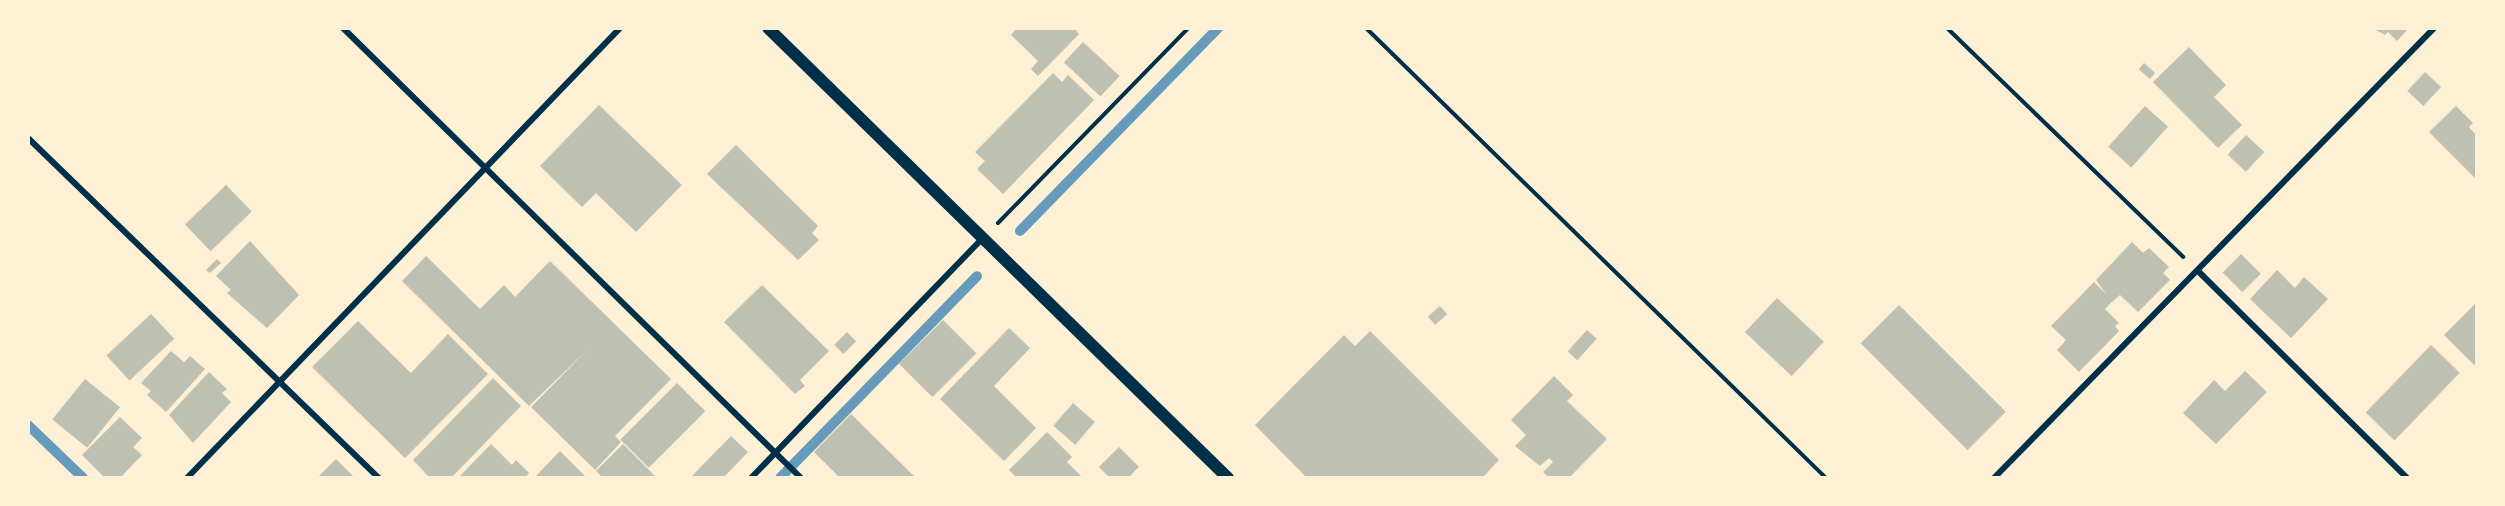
<!DOCTYPE html>
<style>
body{margin:0}
#map{position:relative;width:2505px;height:506px;overflow:hidden;background:#fdf0d5;font-family:Montserrat,sans-serif}
div>[style]{position:absolute}
[style*='--x']{left:calc(var(--x)*1px);top:calc(var(--y)*1px);width:calc(var(--w)*1px);rotate:calc(var(--a)*1deg)}
.stream>*{height:10px;margin:-5px;padding:0 5px;transform-origin:5px;border-radius:5px;background:#669bbc}
.building>*{inset:0;background:#bec0b2;transform-origin:0 0}
.path>*{height:4px;margin:-2px;padding:0 2px;transform-origin:2px;border-radius:2px;background:#003049}
.minor>*{height:6px;margin:-3px;padding:0 3px;transform-origin:3px;border-radius:3px;background:#003049}
.secondary>*{height:12px;margin:-6px;padding:0 6px;transform-origin:6px;border-radius:6px;background:#003049}
span{translate:-50% -50%;white-space:nowrap;text-align:center;line-height:1.15;-webkit-text-stroke:4.5px #fdf0d5;paint-order:stroke}
.frame{position:absolute;inset:0;border:30px solid #fdf0d5;pointer-events:none}
</style>
<div id="map">
<div class="stream">
<div style="--x:1020;--y:231;--w:284;--a:-45.7"></div>
<div style="--x:28;--y:425;--w:76;--a:43.9"></div>
<div style="--x:780;--y:478;--w:282;--a:-45.7"></div>
</div>
<div class="building">
<div style="clip-path:polygon(1017px 28px,1074px 28px,1079px 34px,1038px 76px,1031px 69px,1038px 61px,1011px 35px)"></div>
<div style="clip-path:polygon(2372px 28px,2409px 28px,2397px 41px,2388px 32px,2385px 35px)"></div>
<div style="left:1083px;top:42px;width:50px;height:28px;rotate:43deg"></div>
<div style="clip-path:polygon(2189px 47px,2226px 85px,2214px 97px,2242px 125px,2218px 148px,2153px 82px)"></div>
<div style="left:2144px;top:63px;width:15px;height:8px;rotate:42deg"></div>
<div style="left:2425px;top:72px;width:22px;height:26px;rotate:43deg"></div>
<div style="clip-path:polygon(1053px 73px,1062px 82px,1068px 75px,1094px 100px,1003px 194px,977px 169px,985px 161px,975px 152px)"></div>
<div style="clip-path:polygon(599px 105px,682px 185px,636px 232px,596px 193px,582px 207px,540px 166px)"></div>
<div style="left:2145px;top:106px;width:31px;height:55px;rotate:42deg"></div>
<div style="clip-path:polygon(2456px 106px,2473px 123px,2469px 127px,2476px 135px,2476px 179px,2429px 132px)"></div>
<div style="left:2246px;top:135px;width:25px;height:27px;rotate:43deg"></div>
<div style="clip-path:polygon(736px 145px,818px 226px,812px 233px,819px 240px,798px 260px,707px 174px)"></div>
<div style="left:226px;top:185px;width:37px;height:57px;rotate:46deg"></div>
<div style="clip-path:polygon(250px 241px,299px 295px,267px 328px,227px 293px,231px 290px,216px 276px)"></div>
<div style="clip-path:polygon(2132px 242px,2143px 253px,2149px 248px,2169px 267px,2163px 273px,2170px 280px,2138px 312px,2120px 295px,2113px 301px,2105px 309px,2119px 323px,2115px 326px,2119px 331px,2079px 372px,2057px 350px,2066px 340px,2051px 326px,2094px 282px,2106px 294px,2096px 280px)"></div>
<div style="left:2241px;top:254px;width:28px;height:26px;rotate:45deg"></div>
<div style="clip-path:polygon(426px 256px,480px 309px,504px 285px,515px 297px,550px 261px,671px 379px,615px 436px,621px 442px,595px 470px,531px 407px,588px 349px,529px 406px,402px 281px)"></div>
<div style="clip-path:polygon(217px 259px,221px 263px,210px 273px,206px 270px)"></div>
<div style="clip-path:polygon(2277px 270px,2295px 288px,2304px 277px,2328px 299px,2291px 338px,2250px 299px)"></div>
<div style="clip-path:polygon(762px 285px,829px 351px,800px 380px,805px 386px,795px 394px,724px 322px)"></div>
<div style="left:1777px;top:298px;width:64px;height:47px;rotate:43deg"></div>
<div style="clip-path:polygon(2476px 303px,2476px 363px,2474px 365px,2444px 335px)"></div>
<div style="left:1899px;top:305px;width:151px;height:54px;rotate:45deg"></div>
<div style="left:1440px;top:306px;width:11px;height:16px;rotate:49deg"></div>
<div style="left:151px;top:314px;width:34px;height:61px;rotate:47deg"></div>
<div style="left:943px;top:320px;width:47px;height:62px;rotate:45deg"></div>
<div style="clip-path:polygon(358px 321px,411px 373px,448px 334px,488px 374px,405px 458px,312px 367px)"></div>
<div style="clip-path:polygon(1009px 328px,1030px 348px,994px 386px,1036px 428px,1004px 461px,940px 399px)"></div>
<div style="left:1587px;top:330px;width:13px;height:29px;rotate:42deg"></div>
<div style="clip-path:polygon(1370px 331px,1499px 460px,1482px 478px,1307px 478px,1255px 425px,1344px 335px,1355px 346px)"></div>
<div style="left:847px;top:332px;width:13px;height:18px;rotate:45deg"></div>
<div style="left:2431px;top:345px;width:40px;height:94px;rotate:44deg"></div>
<div style="clip-path:polygon(171px 351px,184px 362px,190px 356px,205px 369px,166px 412px,147px 395px,151px 391px,141px 383px)"></div>
<div style="clip-path:polygon(2245px 371px,2267px 392px,2216px 444px,2183px 413px,2214px 380px,2225px 391px)"></div>
<div style="clip-path:polygon(209px 372px,227px 389px,222px 393px,231px 402px,193px 443px,169px 415px)"></div>
<div style="clip-path:polygon(1554px 376px,1573px 395px,1567px 401px,1607px 439px,1569px 478px,1549px 478px,1543px 472px,1553px 462px,1549px 458px,1540px 466px,1515px 446px,1526px 435px,1511px 420px)"></div>
<div style="clip-path:polygon(493px 378px,521px 406px,451px 478px,430px 478px,413px 460px)"></div>
<div style="left:85px;top:379px;width:45px;height:52px;rotate:39deg"></div>
<div style="left:677px;top:383px;width:40px;height:80px;rotate:45deg"></div>
<div style="left:1073px;top:403px;width:29px;height:30px;rotate:41deg"></div>
<div style="clip-path:polygon(851px 414px,916px 478px,840px 478px,814px 452px)"></div>
<div style="clip-path:polygon(120px 417px,142px 438px,133px 447px,142px 455px,120px 478px,105px 478px,82px 455px)"></div>
<div style="clip-path:polygon(1047px 432px,1072px 457px,1067px 462px,1083px 478px,1017px 478px,1009px 470px)"></div>
<div style="clip-path:polygon(731px 436px,748px 452px,723px 478px,690px 478px)"></div>
<div style="clip-path:polygon(491px 444px,512px 465px,516px 460px,529px 473px,525px 478px,458px 478px)"></div>
<div style="clip-path:polygon(623px 444px,657px 478px,603px 478px,596px 471px)"></div>
<div style="clip-path:polygon(1119px 447px,1139px 467px,1128px 478px,1110px 478px,1099px 467px)"></div>
<div style="clip-path:polygon(560px 451px,587px 478px,534px 478px)"></div>
<div style="clip-path:polygon(336px 459px,355px 478px,319px 476px)"></div>
</div>
<div class="path">
<div style="--x:1366;--y:28;--w:644;--a:44.37"></div>
<div style="--x:1947;--y:28;--w:329;--a:44.1"></div>
<div style="--x:998;--y:223;--w:272;--a:-45.7"></div>
</div>
<div class="minor">
<div style="--x:343;--y:28;--w:642;--a:44.5"></div>
<div style="--x:28;--y:138;--w:489;--a:44.1"></div>
<div style="--x:2198;--y:271;--w:294;--a:44.7"></div>
<div style="--x:187;--y:478;--w:624;--a:-46.1"></div>
<div style="--x:751;--y:478;--w:334;--a:-46"></div>
<div style="--x:1994;--y:478;--w:629;--a:-45.64"></div>
</div>
<div class="secondary">
<div style="--x:768;--y:28;--w:644;--a:44.37"></div>
</div>
<div class="frame"></div>
</div>
